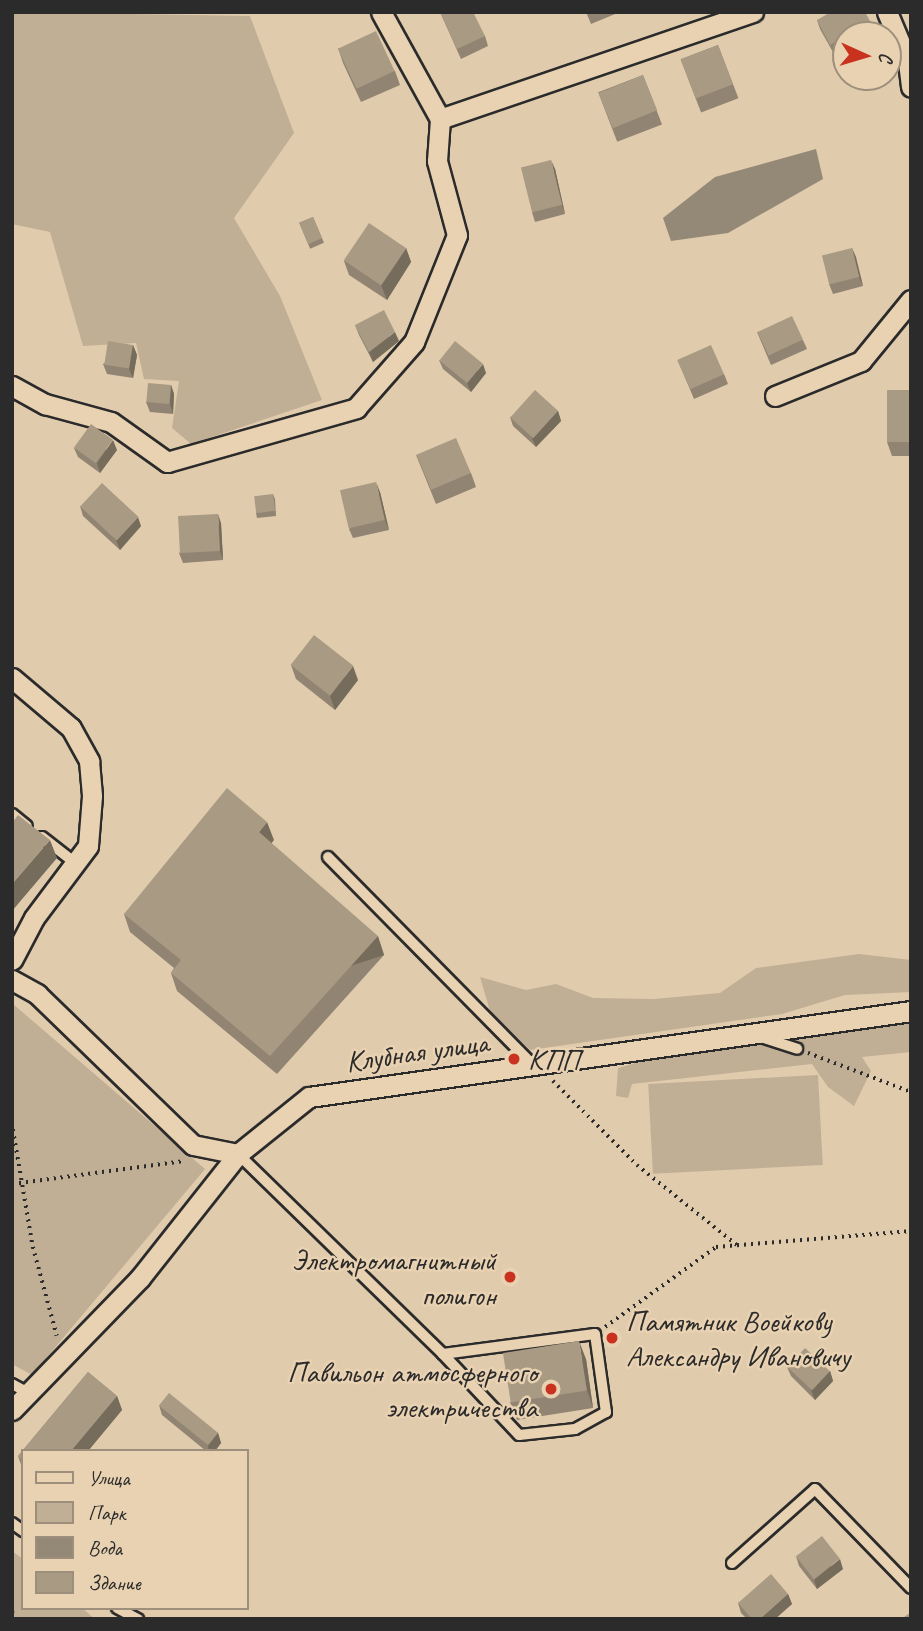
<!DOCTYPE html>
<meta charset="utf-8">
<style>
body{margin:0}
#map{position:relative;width:923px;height:1631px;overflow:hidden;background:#e1cbad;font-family:Caveat,sans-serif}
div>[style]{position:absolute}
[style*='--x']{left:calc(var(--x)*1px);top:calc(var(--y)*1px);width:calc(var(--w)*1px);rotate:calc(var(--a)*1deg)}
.green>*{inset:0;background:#c0ae95;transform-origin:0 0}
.water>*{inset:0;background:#948877}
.path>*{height:3.5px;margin-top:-1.75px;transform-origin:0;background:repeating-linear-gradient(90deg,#2b2b2b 0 2px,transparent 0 7px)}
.roads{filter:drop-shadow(2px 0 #2b2b2b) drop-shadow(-2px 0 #2b2b2b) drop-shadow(0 2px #2b2b2b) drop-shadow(0 -2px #2b2b2b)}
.lane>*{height:10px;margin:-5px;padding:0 5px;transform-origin:5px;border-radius:5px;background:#e9d2b2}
.street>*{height:19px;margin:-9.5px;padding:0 9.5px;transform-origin:9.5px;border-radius:9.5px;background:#e9d2b2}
.wall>*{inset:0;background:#918472;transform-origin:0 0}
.shaded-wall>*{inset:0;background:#766c5c;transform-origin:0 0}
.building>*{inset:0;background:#a99a84;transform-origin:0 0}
.dots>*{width:19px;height:19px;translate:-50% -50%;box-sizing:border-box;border:4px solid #e9d2b2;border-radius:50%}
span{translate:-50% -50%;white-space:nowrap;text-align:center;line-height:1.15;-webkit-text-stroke:5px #e9d2b2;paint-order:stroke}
.street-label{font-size:30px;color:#2b2b2b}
.poi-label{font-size:30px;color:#2b2b2b}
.left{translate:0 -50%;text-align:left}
.right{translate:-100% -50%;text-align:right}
.frame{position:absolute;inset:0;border:14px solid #2b2b2b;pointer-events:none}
.legend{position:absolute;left:21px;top:1449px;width:228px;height:161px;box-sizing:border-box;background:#e9d2b2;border:2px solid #9d8f7c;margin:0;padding:9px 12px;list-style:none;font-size:21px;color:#2b2b2b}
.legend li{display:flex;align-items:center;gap:14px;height:35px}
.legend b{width:35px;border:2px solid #9d8f7c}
.north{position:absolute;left:832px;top:21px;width:70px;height:70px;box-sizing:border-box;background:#e9d2b2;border:2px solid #9d8f7c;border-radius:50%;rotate:94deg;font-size:19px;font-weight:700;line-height:28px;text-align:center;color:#2b2b2b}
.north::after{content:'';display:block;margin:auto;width:24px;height:32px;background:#c8321e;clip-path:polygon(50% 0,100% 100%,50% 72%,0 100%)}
</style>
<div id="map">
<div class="green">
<div style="clip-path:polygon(12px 12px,250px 16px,294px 133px,234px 218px,280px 296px,322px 400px,191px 444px,172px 428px,179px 381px,144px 379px,136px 343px,83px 346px,50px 232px,12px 224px)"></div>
<div style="clip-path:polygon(859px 954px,911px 960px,911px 992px,845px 995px,782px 1014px,530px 1050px,490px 1011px,480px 977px,526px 990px,556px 984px,593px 998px,654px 999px,720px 993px,756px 968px)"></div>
<div style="clip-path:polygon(13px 1004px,205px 1169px,32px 1375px,12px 1364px)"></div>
<div style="clip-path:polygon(911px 1018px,911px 1052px,862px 1057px,871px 1071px,854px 1106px,828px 1087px,812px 1064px,632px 1084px,628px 1098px,616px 1096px,618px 1068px,678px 1051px,762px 1042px,781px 1049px,806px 1034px)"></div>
<div style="left:818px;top:1075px;width:90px;height:170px;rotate:87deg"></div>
<div style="clip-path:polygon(12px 1551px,23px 1559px,23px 1608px,82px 1608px,95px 1619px,12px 1619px)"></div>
</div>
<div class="water">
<div style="clip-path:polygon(816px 149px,823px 179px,728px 233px,671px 241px,663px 218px,715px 177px)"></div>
</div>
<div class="path">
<div style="--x:808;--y:1053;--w:110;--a:20.7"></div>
<div style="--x:553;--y:1081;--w:119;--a:45"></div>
<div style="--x:637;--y:1165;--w:128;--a:38.7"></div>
<div style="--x:12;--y:1123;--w:126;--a:80.4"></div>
<div style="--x:33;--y:1247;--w:92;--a:74.9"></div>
<div style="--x:12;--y:1184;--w:174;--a:-7.6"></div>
<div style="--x:605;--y:1327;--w:137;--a:-35.8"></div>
<div style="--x:716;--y:1247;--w:196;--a:-4.7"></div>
<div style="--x:12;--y:1604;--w:15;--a:86"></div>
</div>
<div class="roads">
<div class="lane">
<div style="--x:12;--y:814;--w:19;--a:39"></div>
<div style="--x:42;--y:837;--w:41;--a:38"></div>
<div style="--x:328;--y:857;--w:293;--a:45.4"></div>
<div style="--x:761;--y:1037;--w:38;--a:18"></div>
<div style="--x:238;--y:1154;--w:286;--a:44.3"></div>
<div style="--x:443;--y:1354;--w:153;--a:-7.5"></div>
<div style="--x:595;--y:1334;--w:79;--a:82"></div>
<div style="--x:606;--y:1412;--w:35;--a:151"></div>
<div style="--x:575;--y:1429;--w:56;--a:173.9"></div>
<div style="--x:519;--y:1435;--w:111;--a:-133.2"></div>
<div style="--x:12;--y:1384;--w:18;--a:29"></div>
<div style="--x:12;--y:1523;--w:14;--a:36"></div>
<div style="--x:732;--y:1563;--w:111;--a:-41.7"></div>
<div style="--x:815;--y:1489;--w:138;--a:45.9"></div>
<div style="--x:117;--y:1608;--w:24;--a:28"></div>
</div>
<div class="street">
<div style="--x:381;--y:12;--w:122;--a:61.1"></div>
<div style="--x:887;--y:12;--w:54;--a:67.2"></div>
<div style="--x:908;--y:62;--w:25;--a:83"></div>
<div style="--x:12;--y:386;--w:38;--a:29"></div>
<div style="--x:45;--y:404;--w:68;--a:15.3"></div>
<div style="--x:111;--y:422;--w:69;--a:35.5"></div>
<div style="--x:167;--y:462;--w:197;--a:-15.9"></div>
<div style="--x:356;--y:408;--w:88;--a:-48.7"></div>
<div style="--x:414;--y:342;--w:115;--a:-68.1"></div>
<div style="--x:457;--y:235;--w:77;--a:-105.1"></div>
<div style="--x:437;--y:161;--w:42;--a:-85.9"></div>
<div style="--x:440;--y:119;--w:331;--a:-18.9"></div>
<div style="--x:775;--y:396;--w:93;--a:-22.1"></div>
<div style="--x:861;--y:361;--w:79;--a:-50.7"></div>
<div style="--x:12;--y:678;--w:77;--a:40.3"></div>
<div style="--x:71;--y:728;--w:38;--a:61"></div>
<div style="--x:89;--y:761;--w:35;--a:85"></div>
<div style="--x:92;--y:796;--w:50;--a:94.6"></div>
<div style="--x:88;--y:846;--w:90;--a:126.9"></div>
<div style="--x:34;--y:918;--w:47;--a:117.6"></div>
<div style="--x:12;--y:980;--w:29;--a:29"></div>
<div style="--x:37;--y:994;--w:217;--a:44.1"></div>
<div style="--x:193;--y:1145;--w:46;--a:11.3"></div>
<div style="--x:12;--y:1410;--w:184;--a:-45.9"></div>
<div style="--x:140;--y:1278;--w:158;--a:-51.7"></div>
<div style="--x:238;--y:1154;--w:91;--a:-38.8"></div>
<div style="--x:309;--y:1097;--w:608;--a:-8.13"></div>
</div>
</div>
<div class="wall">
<div style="clip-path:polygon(440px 12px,485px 36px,488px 46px,461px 59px)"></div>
<div style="clip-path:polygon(586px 12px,620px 12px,591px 24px)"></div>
<div style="clip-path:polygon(817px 20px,871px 23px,874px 33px,870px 35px,846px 35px,846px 48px,834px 54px,820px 29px)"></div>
<div style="left:718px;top:45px;width:57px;height:40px;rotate:69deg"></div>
<div style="clip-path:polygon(338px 48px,395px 71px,400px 85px,361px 102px,343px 63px)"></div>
<div style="left:643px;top:75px;width:53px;height:48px;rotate:69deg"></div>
<div style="clip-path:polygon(555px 169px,565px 214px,535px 222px,532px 212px)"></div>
<div style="left:313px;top:217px;width:28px;height:15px;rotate:67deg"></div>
<div style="clip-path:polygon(406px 248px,411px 262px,387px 300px,349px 275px,344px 261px)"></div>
<div style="clip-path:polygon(852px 248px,863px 286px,833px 294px,829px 284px)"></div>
<div style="clip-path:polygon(355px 325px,399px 341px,373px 362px,359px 335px)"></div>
<div style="clip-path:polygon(757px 332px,803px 340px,807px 349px,771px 365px)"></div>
<div style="clip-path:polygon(133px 345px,137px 355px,133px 378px,107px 374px,103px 364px)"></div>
<div style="clip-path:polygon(439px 360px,486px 373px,471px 392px,443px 369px)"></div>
<div style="clip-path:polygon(678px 361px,724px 374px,728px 384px,694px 399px)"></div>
<div style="clip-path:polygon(171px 385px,174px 394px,173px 414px,150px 412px,146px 402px)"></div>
<div style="clip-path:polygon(911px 390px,911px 456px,892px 456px,887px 442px)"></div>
<div style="clip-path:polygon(558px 411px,561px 421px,536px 447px,513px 426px,510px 417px)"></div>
<div style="clip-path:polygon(74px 448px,117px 450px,100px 473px,78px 457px)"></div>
<div style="clip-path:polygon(416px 455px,471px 473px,476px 487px,436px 504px)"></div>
<div style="clip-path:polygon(380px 492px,389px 530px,353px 538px,349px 529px)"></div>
<div style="clip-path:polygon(273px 494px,275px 499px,276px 516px,257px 518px,256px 513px)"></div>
<div style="clip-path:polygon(80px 506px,141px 526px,120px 550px,83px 516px)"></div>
<div style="clip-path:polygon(221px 523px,223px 560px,183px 563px,179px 553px)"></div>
<div style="clip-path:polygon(291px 665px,358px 680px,335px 710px,296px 679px)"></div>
<div style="clip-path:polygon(274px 840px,271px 843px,384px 955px,277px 1074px,177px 991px,171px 973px,174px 968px,130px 932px,124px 914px)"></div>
<div style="clip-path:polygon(586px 1359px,593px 1408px,517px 1420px,510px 1402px)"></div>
<div style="clip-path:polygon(787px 1367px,830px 1371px,833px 1381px,815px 1400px,791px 1376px)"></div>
<div style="clip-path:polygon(88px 1372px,117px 1396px,122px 1410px,88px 1451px,23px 1451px,23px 1470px,18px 1456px)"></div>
<div style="clip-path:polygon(159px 1405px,218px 1433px,221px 1443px,215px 1451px,206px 1451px,162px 1415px)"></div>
<div style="clip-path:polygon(796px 1556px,843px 1569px,817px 1589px,799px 1566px)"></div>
<div style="clip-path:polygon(788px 1594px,792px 1604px,775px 1619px,747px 1619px,741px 1613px,738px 1603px)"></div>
</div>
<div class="shaded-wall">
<div style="clip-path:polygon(551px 160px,555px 169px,565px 214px,562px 205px)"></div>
<div style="clip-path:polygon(406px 248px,411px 262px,387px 300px,381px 285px)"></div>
<div style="clip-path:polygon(852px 248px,856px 257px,863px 286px,859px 277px)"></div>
<div style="clip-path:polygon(395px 332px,399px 341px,373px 362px,369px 352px)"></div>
<div style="clip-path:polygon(133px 345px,137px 355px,133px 378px,129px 369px)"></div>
<div style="clip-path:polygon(483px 364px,486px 373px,471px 392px,467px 383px)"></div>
<div style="clip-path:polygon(171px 385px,174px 394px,173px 414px,170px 404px)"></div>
<div style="clip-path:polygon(558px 411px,561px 421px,536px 447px,532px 438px)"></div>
<div style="clip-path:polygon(113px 440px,117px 450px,100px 473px,97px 463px)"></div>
<div style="clip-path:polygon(376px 482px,380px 492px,389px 530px,385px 520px)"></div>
<div style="clip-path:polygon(218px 514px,221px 523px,223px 560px,220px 551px)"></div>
<div style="clip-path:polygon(138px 517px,141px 526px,120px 550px,116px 540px)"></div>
<div style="clip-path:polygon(353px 666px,358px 680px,335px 710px,330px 696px)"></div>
<div style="clip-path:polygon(267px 822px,274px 840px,266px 850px,259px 832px)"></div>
<div style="clip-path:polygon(50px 840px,57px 858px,12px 911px,12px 884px)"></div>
<div style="left:378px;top:936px;width:20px;height:161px;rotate:72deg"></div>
<div style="clip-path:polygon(579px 1341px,586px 1359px,593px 1408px,587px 1390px)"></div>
<div style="clip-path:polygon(830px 1371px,833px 1381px,815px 1400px,811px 1390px)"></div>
<div style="clip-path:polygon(117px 1396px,122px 1410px,88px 1451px,71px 1451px)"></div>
<div style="clip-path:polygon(218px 1433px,221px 1443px,215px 1451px,209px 1451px,208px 1446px)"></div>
<div style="clip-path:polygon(840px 1559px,843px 1569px,817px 1589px,814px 1580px)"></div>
<div style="clip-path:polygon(788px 1594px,792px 1604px,775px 1619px,760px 1619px)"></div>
</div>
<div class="building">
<div style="clip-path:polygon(440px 12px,473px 12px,485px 36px,457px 49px)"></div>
<div style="clip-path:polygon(831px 12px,865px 12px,871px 23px,848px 35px,846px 35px,846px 36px,830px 45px,817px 20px)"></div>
<div style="left:376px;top:31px;width:44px;height:42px;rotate:65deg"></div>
<div style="left:718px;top:45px;width:42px;height:40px;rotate:69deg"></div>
<div style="left:643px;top:75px;width:38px;height:48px;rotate:68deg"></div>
<div style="left:551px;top:160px;width:46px;height:31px;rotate:76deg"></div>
<div style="left:313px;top:217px;width:23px;height:15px;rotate:67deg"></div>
<div style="left:369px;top:223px;width:45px;height:45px;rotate:34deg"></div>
<div style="left:852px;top:248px;width:30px;height:31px;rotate:76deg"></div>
<div style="clip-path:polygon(384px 310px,395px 332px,369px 352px,355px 325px)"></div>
<div style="left:792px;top:316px;width:26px;height:38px;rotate:65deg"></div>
<div style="left:108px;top:341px;width:25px;height:24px;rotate:9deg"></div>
<div style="left:455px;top:341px;width:36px;height:25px;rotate:39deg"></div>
<div style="left:711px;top:345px;width:32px;height:37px;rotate:66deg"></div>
<div style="left:148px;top:383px;width:23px;height:19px;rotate:5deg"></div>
<div style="left:535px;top:390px;width:31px;height:37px;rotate:42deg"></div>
<div style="left:887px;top:390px;width:24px;height:52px"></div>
<div style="left:91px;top:424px;width:27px;height:29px;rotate:36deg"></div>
<div style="left:456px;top:438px;width:38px;height:43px;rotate:67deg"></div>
<div style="left:376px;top:482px;width:39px;height:37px;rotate:77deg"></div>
<div style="left:102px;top:483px;width:50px;height:32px;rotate:43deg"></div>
<div style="left:273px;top:494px;width:17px;height:19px;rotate:83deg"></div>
<div style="left:218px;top:514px;width:37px;height:40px;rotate:87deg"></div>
<div style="left:314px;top:635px;width:50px;height:38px;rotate:38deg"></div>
<div style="clip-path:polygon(227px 788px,267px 822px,259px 832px,378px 936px,270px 1056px,171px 973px,181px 960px,124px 914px)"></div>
<div style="clip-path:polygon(18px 815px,50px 840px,12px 884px,12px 823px)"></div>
<div style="left:579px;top:1341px;width:50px;height:77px;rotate:81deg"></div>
<div style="left:805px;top:1348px;width:34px;height:26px;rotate:43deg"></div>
<div style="clip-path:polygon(88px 1372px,117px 1396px,71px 1451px,23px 1451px,23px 1461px,18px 1456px)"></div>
<div style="left:169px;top:1393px;width:63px;height:16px;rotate:39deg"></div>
<div style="left:822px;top:1536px;width:29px;height:33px;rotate:52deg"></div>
<div style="clip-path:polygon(771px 1574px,788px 1594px,760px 1619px,752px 1619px,738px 1603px)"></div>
<div style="clip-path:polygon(910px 1613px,911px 1619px,901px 1619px)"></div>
</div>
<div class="dots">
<div style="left:514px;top:1059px;background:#c8321e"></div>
<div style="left:510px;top:1277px;background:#c8321e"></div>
<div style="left:612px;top:1338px;background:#c8321e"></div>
<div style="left:551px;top:1389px;background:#c8321e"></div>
</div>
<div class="street-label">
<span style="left:417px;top:1052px;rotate:-8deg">Клубная улица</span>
</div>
<div class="poi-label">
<span class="left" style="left:528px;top:1059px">КПП</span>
<span class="right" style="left:496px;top:1277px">Электромагнитный<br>полигон</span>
<span class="left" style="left:626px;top:1338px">Памятник Воейкову<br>Александру Ивановичу</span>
<span class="right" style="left:537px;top:1389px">Павильон атмосферного<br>электричества</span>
</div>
<div class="frame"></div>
<ul class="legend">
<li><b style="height:9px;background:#e9d2b2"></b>Улица</li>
<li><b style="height:19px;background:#c0ae95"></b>Парк</li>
<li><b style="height:19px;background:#948877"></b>Вода</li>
<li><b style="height:19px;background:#a99a84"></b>Здание</li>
</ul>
<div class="north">С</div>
</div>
